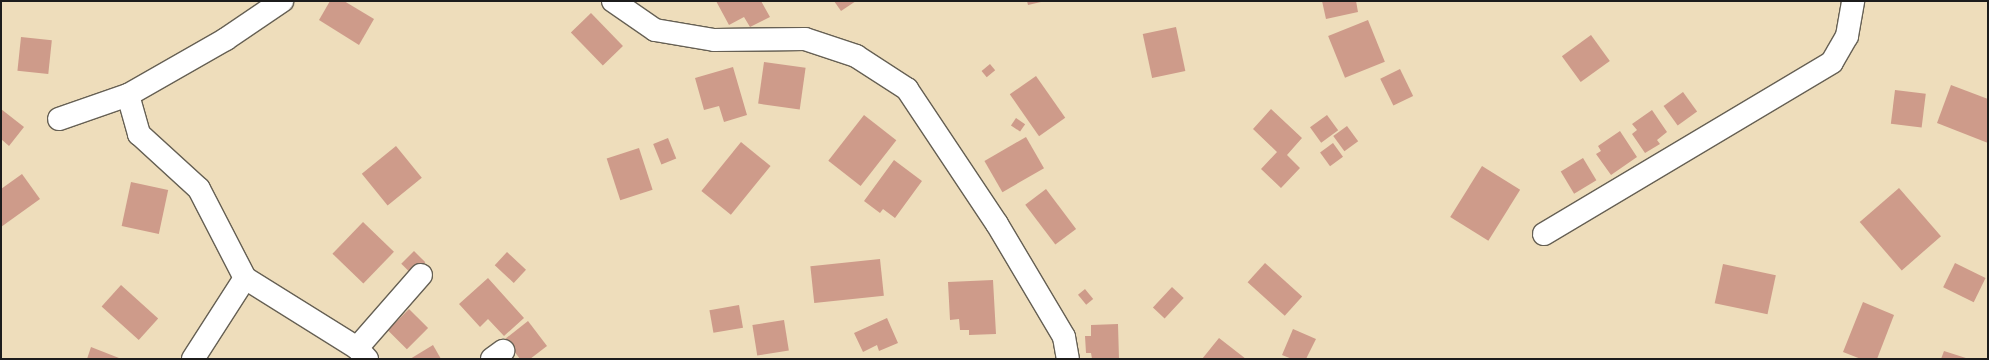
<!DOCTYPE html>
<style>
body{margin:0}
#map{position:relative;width:1989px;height:360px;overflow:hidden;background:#edb;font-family:Mali,sans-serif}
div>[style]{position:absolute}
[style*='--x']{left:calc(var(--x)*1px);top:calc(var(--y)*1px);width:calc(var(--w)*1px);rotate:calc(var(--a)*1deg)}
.building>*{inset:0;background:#ce9b8a;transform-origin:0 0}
.roads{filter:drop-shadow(1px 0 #666054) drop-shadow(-1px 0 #666054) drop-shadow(0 1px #666054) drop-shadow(0 -1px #666054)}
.minor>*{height:22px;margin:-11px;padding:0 11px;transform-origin:11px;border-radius:11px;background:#fff}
span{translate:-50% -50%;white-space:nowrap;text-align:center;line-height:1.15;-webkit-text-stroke:4px #fcf5e5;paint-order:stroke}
.frame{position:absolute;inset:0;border:2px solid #1c1c1c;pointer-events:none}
</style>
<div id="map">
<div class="building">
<div style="clip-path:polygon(330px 1px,344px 1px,374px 19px,359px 45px,319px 20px)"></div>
<div style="clip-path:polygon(716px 1px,761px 1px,770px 17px,750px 27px,744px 17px,729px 25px)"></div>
<div style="clip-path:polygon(834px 1px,856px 1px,841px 11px)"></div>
<div style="clip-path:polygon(1027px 1px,1040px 1px,1041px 2px,1028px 5px)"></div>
<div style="clip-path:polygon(1322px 1px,1356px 1px,1358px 12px,1326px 19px)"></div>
<div style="left:591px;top:13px;width:46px;height:28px;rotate:46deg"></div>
<div style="left:1368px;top:20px;width:45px;height:43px;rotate:68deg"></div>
<div style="left:1176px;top:27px;width:45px;height:34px;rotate:78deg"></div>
<div style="left:1591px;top:35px;width:32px;height:36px;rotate:54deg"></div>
<div style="left:21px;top:37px;width:31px;height:34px;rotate:6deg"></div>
<div style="left:764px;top:62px;width:42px;height:42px;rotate:8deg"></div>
<div style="left:990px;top:64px;width:8px;height:11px;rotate:50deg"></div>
<div style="clip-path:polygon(733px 67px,747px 115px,724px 122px,719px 106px,704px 110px,695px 78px)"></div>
<div style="left:1400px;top:69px;width:30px;height:22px;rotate:64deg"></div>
<div style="left:1036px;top:76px;width:51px;height:32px;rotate:55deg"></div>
<div style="clip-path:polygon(1951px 85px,1988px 99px,1988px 143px,1937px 123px)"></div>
<div style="left:1895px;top:90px;width:31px;height:34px;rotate:7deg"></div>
<div style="left:1683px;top:92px;width:24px;height:24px;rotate:54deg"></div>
<div style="clip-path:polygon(1px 109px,24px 127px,9px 146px,1px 139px)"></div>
<div style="clip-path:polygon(1271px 109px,1302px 138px,1287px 155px,1300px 168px,1281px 188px,1261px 169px,1277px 152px,1253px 129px)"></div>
<div style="clip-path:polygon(1652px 110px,1667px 132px,1657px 140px,1660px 144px,1645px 153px,1632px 134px,1637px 130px,1632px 124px)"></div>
<div style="left:864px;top:115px;width:41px;height:58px;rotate:38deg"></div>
<div style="left:1327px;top:115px;width:19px;height:21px;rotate:54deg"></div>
<div style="left:1016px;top:118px;width:11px;height:9px;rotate:34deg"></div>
<div style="left:1347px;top:126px;width:19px;height:17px;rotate:54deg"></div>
<div style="clip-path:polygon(1620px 131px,1637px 157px,1611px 175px,1596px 154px,1601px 151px,1598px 146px)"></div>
<div style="left:1026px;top:137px;width:36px;height:48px;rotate:60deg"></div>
<div style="left:668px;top:138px;width:22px;height:16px;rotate:68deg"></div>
<div style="left:741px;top:142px;width:38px;height:63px;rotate:39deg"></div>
<div style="left:1333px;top:143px;width:17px;height:16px;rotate:54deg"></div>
<div style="left:396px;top:146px;width:41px;height:44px;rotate:51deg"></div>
<div style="left:639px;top:148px;width:44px;height:34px;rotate:72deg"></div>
<div style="left:1583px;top:158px;width:26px;height:26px;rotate:59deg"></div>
<div style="clip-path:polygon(894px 160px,922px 181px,895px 218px,883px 209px,880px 213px,864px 201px)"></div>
<div style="left:1482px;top:166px;width:45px;height:60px;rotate:32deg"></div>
<div style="clip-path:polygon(22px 174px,40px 199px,1px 227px,1px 189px)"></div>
<div style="left:131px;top:182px;width:38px;height:45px;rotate:12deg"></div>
<div style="left:1899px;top:188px;width:64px;height:52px;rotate:49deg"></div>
<div style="left:1046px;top:189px;width:50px;height:26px;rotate:53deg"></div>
<div style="left:363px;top:222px;width:43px;height:44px;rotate:44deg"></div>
<div style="left:414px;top:251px;width:16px;height:18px;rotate:45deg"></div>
<div style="left:507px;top:252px;width:26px;height:18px;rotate:43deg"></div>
<div style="left:880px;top:259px;width:37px;height:70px;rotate:84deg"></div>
<div style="left:1265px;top:263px;width:50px;height:26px;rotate:42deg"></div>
<div style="left:1955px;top:263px;width:34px;height:27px;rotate:26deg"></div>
<div style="left:1723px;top:264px;width:54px;height:40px;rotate:12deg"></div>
<div style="clip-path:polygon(488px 278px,524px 318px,504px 336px,488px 319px,480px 327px,459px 304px)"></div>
<div style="clip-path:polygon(993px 280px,996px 334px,969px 335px,969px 330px,960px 330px,959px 319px,950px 320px,948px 282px)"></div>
<div style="left:121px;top:285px;width:50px;height:29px;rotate:42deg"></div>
<div style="left:1172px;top:287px;width:16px;height:28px;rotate:43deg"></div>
<div style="left:1085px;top:289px;width:13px;height:9px;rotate:51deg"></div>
<div style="clip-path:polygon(1863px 302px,1894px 315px,1877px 359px,1861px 359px,1843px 352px)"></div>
<div style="left:739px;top:305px;width:23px;height:30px;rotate:80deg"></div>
<div style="left:409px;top:309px;width:27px;height:30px;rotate:45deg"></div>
<div style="clip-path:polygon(887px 318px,898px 343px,879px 351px,877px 345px,863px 352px,854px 333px)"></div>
<div style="left:784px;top:320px;width:31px;height:32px;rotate:81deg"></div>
<div style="clip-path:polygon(528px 321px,547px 346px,530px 359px,520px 359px,505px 339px)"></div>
<div style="clip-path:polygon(1118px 324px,1119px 359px,1092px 359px,1091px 353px,1086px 353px,1085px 336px,1091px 336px,1091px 325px)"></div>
<div style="clip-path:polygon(1293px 329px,1316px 339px,1306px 359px,1292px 359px,1282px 355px)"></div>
<div style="clip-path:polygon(1219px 338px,1246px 359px,1202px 359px)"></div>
<div style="clip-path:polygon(433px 345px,441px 359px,410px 359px)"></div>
<div style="clip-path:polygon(91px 347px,119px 358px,119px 359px,87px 359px)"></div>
<div style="clip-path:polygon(1944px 351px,1969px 359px,1941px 359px)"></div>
</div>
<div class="roads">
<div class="minor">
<div style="--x:613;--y:1;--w:51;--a:34.6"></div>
<div style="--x:655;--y:30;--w:60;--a:9.6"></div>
<div style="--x:714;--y:40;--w:91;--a:-0.6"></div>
<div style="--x:805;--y:39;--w:54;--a:18.4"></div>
<div style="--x:856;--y:56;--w:61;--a:32.9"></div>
<div style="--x:907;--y:89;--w:162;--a:56.3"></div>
<div style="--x:997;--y:224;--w:131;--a:59.3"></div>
<div style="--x:1064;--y:337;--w:22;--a:80"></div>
<div style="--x:128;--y:95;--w:41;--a:74.2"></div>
<div style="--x:139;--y:134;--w:81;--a:42.5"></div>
<div style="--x:199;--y:189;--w:100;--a:62.7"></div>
<div style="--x:245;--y:278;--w:132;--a:32"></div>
<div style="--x:357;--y:348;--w:15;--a:48"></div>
<div style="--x:59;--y:119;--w:73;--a:-19.2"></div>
<div style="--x:128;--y:95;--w:113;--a:-29.7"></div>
<div style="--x:226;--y:39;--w:68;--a:-34.2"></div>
<div style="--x:1544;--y:234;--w:335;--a:-30.8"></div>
<div style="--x:1832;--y:62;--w:30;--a:-60"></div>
<div style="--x:1847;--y:36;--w:36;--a:-80"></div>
<div style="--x:357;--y:348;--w:97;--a:-48.8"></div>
<div style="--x:193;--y:359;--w:96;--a:-57.3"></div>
<div style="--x:492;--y:359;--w:14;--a:-36"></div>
</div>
</div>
<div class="frame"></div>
</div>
